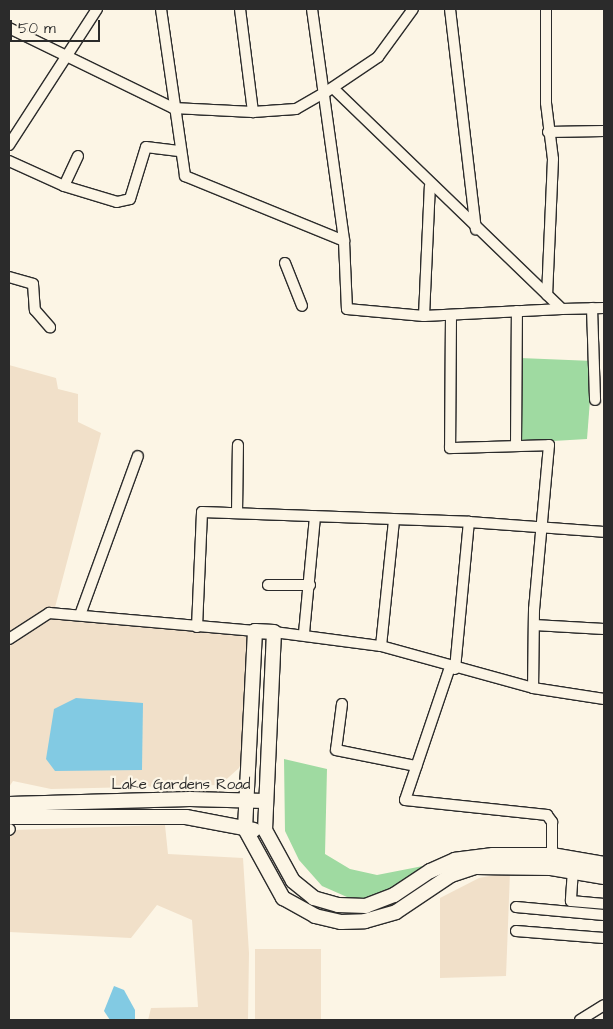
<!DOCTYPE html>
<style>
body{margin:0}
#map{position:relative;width:613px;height:1029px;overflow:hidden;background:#fcf5e5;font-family:"Architects Daughter",sans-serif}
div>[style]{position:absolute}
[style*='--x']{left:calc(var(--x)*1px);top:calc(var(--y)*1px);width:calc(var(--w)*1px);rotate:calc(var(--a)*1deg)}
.built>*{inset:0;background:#f1e0c9;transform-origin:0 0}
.green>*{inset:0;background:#9fdaa1}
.water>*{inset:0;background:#82cae3}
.roads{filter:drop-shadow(1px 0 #2b2b2b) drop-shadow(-1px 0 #2b2b2b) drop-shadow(0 1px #2b2b2b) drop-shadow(0 -1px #2b2b2b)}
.minor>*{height:10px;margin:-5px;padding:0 5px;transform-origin:5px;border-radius:5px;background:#fcf5e5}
.secondary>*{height:14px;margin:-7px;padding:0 7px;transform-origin:7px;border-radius:7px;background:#fcf5e5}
span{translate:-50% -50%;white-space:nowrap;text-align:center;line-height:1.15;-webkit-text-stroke:4.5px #fcf5e5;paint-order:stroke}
.street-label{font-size:15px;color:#2b2b2b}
.frame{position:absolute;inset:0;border:10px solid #2b2b2b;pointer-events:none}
.scale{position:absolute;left:10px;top:20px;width:90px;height:22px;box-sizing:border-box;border:2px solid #2b2b2b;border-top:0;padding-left:6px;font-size:15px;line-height:18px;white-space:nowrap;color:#2b2b2b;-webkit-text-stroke:4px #fcf5e5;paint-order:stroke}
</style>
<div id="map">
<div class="built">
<div style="clip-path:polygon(9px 365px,56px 378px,58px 389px,78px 394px,78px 422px,101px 433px,53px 615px,249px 634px,248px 748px,239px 768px,220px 785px,51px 789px,13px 781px,9px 787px)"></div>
<div style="clip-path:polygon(165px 825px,168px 854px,243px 858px,249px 953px,248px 1020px,148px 1020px,151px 1008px,198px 1007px,192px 920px,157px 905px,131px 938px,9px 932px,9px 834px,14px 830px)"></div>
<div style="clip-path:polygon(510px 872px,506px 976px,440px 978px,440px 898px,479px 878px)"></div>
<div style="left:255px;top:949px;width:66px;height:71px"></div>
</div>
<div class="green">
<div style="clip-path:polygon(520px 358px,593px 361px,587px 439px,519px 443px)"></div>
<div style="clip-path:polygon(284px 759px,327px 769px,325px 854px,350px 869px,377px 875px,423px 866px,395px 891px,374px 900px,347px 897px,322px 886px,299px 860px,285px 831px)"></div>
</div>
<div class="water">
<div style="clip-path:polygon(76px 698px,143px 703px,142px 770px,55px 771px,46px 759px,54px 709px)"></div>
<div style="clip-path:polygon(114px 986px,124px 990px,135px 1010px,135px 1020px,110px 1020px,104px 1011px)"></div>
</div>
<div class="roads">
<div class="minor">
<div style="--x:161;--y:9;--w:169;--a:81.8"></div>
<div style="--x:185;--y:176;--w:172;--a:22.2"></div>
<div style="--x:240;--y:9;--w:104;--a:82.8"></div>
<div style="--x:312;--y:9;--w:234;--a:82.1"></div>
<div style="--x:344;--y:241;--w:68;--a:87.5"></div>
<div style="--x:347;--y:309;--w:77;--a:5.2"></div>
<div style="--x:424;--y:316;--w:138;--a:-2.9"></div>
<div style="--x:450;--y:9;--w:222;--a:83.3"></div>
<div style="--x:546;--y:9;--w:94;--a:90"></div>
<div style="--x:546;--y:103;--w:56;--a:82.9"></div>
<div style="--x:553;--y:159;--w:136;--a:92.5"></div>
<div style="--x:9;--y:28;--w:182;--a:26"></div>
<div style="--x:173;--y:108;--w:80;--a:2.9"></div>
<div style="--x:253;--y:112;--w:43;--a:-4"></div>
<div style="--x:296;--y:109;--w:34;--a:-30"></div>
<div style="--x:326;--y:92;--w:63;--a:-33.9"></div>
<div style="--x:378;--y:57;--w:59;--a:-53.9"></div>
<div style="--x:333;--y:88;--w:318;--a:44"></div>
<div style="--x:562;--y:309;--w:42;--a:-1.4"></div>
<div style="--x:548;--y:132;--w:56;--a:-1"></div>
<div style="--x:9;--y:145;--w:162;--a:-57.1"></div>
<div style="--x:9;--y:161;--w:60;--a:24.4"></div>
<div style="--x:64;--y:186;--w:55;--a:16.8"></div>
<div style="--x:117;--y:202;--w:13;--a:-13"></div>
<div style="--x:130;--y:199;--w:54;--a:-72.9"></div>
<div style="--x:146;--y:147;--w:35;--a:7"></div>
<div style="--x:64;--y:186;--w:33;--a:-65"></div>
<div style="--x:285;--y:263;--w:46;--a:68.4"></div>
<div style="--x:9;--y:277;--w:25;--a:16"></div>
<div style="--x:33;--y:284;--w:26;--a:86"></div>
<div style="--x:35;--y:310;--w:23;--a:49"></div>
<div style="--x:592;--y:308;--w:92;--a:88.1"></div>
<div style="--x:451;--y:315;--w:133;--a:90.4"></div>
<div style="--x:450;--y:448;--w:99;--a:-1.7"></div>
<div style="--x:549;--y:445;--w:165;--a:95.2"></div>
<div style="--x:534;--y:609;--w:79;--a:90.7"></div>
<div style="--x:424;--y:316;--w:130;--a:-87.4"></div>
<div style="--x:516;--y:446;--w:135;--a:-89.6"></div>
<div style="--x:237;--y:513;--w:68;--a:-89.2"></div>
<div style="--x:268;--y:585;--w:42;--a:0"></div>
<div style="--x:80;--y:615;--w:169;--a:-70"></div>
<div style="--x:534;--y:625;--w:70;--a:3.3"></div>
<div style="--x:197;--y:627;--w:115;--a:-87.5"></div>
<div style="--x:202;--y:512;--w:267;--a:2.1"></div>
<div style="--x:469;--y:522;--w:135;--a:4.2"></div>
<div style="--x:274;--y:632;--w:108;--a:7.5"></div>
<div style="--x:381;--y:646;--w:158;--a:15.4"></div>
<div style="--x:533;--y:688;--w:72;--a:8.8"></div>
<div style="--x:304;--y:633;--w:117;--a:-84.6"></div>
<div style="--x:9;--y:639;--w:48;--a:-33"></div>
<div style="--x:49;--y:613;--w:207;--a:5"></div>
<div style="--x:381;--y:646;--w:126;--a:-84.1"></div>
<div style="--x:450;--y:667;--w:140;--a:108.7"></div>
<div style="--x:405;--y:800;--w:143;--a:6"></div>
<div style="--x:547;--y:815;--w:9;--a:54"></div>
<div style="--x:552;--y:822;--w:33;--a:90"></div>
<div style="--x:455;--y:669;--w:148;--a:-84.6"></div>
<div style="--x:342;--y:704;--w:46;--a:97.4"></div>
<div style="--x:336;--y:750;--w:82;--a:11.3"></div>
<div style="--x:9;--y:830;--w:1;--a:-45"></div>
<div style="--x:573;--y:870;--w:31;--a:94"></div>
<div style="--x:571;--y:901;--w:33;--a:5"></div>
<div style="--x:516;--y:907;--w:88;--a:5.2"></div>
<div style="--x:516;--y:931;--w:88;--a:4.5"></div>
<div style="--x:580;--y:1020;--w:28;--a:-32"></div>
</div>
<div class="secondary">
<div style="--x:9;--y:804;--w:181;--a:-1.6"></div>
<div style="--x:190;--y:799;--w:75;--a:1.5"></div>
<div style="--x:9;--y:817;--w:177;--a:0"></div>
<div style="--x:186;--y:817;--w:69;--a:10.8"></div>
<div style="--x:604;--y:864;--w:53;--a:-170.2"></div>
<div style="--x:552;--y:855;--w:59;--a:180"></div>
<div style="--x:493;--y:855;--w:38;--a:173"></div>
<div style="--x:455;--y:860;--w:27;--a:156"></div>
<div style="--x:430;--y:871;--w:43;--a:146.3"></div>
<div style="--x:394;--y:895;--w:30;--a:159"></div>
<div style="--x:366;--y:906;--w:28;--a:-178"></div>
<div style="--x:338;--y:905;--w:25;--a:-164"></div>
<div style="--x:314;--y:898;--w:27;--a:-141"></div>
<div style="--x:293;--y:881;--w:58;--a:-118.8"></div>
<div style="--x:265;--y:830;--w:198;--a:-87.4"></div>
<div style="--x:274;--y:632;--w:19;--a:-177"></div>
<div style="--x:255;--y:631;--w:198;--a:92.9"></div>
<div style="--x:245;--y:829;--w:79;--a:61.2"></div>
<div style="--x:283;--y:898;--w:37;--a:29"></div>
<div style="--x:315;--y:916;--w:27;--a:13"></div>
<div style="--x:341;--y:922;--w:24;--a:-2"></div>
<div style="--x:365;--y:921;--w:32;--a:-16"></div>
<div style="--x:396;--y:912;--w:66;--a:-33.9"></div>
<div style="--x:451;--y:875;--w:26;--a:-18"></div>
<div style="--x:476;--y:867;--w:75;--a:0.8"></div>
<div style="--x:551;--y:868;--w:54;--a:9.6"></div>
</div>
</div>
<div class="street-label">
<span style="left:181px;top:785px">Lake Gardens Road</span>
</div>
<div class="frame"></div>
<div class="scale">50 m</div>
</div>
